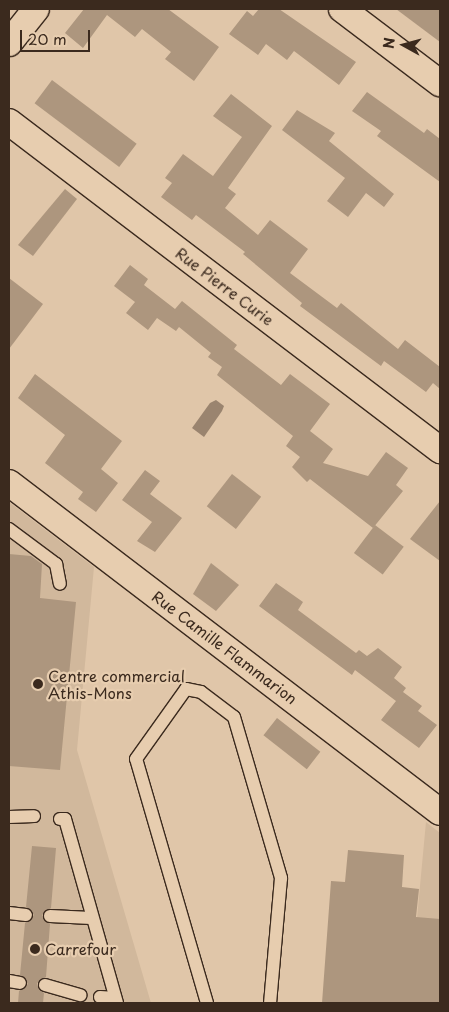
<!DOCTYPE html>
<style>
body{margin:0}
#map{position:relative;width:449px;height:1012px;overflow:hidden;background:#e0c6a9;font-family:"Playpen Sans",sans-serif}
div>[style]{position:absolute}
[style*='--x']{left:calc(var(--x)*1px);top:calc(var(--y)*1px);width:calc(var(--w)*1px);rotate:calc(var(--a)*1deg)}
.built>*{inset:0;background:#d1b89c}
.water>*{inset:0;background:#9a846f}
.building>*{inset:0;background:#ad967e;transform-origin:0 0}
.roads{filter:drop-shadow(1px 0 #3b2a1e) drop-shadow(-1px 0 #3b2a1e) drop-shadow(0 1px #3b2a1e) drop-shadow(0 -1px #3b2a1e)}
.service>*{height:12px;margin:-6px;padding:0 6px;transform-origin:6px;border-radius:6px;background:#e7cdaf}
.minor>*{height:26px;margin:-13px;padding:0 13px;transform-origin:13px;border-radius:13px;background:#e7cdaf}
.dots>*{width:14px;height:14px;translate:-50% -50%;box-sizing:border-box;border:2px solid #e7cdaf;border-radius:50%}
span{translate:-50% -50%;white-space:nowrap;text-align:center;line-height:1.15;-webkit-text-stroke:4.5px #e7cdaf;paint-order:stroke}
.street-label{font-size:15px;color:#3b2a1e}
.poi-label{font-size:15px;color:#3b2a1e}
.left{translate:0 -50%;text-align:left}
.frame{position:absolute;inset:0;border:10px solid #3b2a1e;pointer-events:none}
.north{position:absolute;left:379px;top:20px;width:50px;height:50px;-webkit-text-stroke:4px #e7cdaf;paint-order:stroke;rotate:277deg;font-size:14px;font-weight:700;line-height:20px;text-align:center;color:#3b2a1e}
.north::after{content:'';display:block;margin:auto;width:18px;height:22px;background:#3b2a1e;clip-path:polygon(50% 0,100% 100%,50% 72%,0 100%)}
.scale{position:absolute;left:20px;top:30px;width:70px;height:22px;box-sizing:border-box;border:2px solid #3b2a1e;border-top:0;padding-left:6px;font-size:15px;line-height:18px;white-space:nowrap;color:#3b2a1e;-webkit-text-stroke:4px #e7cdaf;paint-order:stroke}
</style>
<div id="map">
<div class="built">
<div style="clip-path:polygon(9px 502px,94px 567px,77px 750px,151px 1003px,9px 1003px)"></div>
<div style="clip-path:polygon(426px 822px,440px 833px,440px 1003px,409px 1003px)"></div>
</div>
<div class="water">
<div style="clip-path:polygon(216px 400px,224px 406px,222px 411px,204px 437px,192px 428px,210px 403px)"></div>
</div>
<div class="building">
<div style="clip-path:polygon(84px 9px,168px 9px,219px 47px,194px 81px,165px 59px,171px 52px,142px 29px,135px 37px,107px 15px,83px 48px,65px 33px)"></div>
<div style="clip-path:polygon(259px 9px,279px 9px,356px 62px,339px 85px,294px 51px,287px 60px,266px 44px,258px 55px,229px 34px,247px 11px,253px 16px)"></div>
<div style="clip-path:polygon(396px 9px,440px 9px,440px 42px)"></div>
<div style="left:52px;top:80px;width:106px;height:29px;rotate:37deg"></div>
<div style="clip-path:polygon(367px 92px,424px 133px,427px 129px,440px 139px,440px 182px,377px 136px,381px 131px,352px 111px)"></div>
<div style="clip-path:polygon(231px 94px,272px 126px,228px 188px,236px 194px,225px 208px,258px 235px,270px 220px,308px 249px,290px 273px,337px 308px,341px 303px,398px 349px,405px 340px,440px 367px,440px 389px,433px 383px,426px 392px,384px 361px,381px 366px,300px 306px,302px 303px,243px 254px,245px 252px,196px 215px,192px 220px,161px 197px,172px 183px,165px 178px,183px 154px,213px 176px,242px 137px,213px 116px)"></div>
<div style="clip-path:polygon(297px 110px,335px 133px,329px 141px,394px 194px,384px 207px,366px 193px,348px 217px,327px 201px,345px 178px,282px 130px)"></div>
<div style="clip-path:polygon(65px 189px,77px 199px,33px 256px,18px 245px)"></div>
<div style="clip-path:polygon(130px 265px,148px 279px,144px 285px,175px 309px,182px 301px,237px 345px,234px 349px,281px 385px,290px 374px,330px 404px,310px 431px,333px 449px,323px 463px,368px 476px,386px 452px,408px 468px,396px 485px,403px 491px,373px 528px,310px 479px,307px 482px,292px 467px,300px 457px,286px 446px,293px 436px,217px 375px,222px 367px,208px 357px,211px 353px,179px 327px,176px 331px,157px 318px,148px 330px,126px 313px,135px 302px,114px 286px)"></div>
<div style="clip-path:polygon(9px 278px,43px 304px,9px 349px)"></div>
<div style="clip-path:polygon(35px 374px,122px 441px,101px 469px,118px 483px,96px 512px,78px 499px,83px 492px,45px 463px,65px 435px,18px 398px)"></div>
<div style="clip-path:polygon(145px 470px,160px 481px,150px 494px,182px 518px,155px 552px,137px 541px,152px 522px,122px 500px)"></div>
<div style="left:232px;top:474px;width:37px;height:41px;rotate:38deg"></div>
<div style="clip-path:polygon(440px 501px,440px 561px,410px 539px)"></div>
<div style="left:375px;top:525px;width:36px;height:35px;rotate:37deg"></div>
<div style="clip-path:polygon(9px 554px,31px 556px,42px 564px,40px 598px,76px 602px,60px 770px,9px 766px)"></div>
<div style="clip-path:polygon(211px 563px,239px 585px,216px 611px,193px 594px)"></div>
<div style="clip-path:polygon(276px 583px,303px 602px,298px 610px,356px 653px,359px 650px,367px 656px,378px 648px,402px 667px,394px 678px,406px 688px,403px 692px,422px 706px,418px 711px,437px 725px,419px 748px,381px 720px,396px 701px,355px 670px,352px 675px,259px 606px)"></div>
<div style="left:277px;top:718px;width:55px;height:22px;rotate:38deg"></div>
<div style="clip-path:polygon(32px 846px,56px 848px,51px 908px,42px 915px,50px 924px,46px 977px,37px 983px,39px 990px,44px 993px,43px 1003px,18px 1003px,19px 991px,28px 984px,20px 975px,25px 923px,34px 915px,26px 907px)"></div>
<div style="clip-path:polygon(348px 850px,404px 855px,402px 887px,419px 889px,416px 917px,440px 919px,440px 1003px,322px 1003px,331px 881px,345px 882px)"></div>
</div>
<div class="roads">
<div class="service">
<div style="--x:9;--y:529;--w:59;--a:36.7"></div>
<div style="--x:56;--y:564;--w:20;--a:79"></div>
<div style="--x:9;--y:817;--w:25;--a:-2"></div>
<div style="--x:60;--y:819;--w:5;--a:0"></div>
<div style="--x:65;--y:819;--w:191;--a:74.2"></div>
<div style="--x:9;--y:913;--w:17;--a:7"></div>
<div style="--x:50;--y:916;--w:41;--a:2.8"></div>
<div style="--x:9;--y:981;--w:11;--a:10"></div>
<div style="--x:45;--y:985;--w:37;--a:16"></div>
<div style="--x:100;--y:997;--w:15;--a:4"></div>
<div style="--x:207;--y:1003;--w:254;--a:-106.2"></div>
<div style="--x:136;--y:759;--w:86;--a:-54.5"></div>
<div style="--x:186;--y:689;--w:15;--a:11"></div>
<div style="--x:201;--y:692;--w:41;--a:37.1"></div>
<div style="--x:234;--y:717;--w:168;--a:73.7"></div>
<div style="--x:281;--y:878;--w:125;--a:95"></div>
</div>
<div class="minor">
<div style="--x:342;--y:9;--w:123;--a:37.1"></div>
<div style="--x:9;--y:43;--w:43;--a:-51.5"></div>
<div style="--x:9;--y:122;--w:542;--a:37.27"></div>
<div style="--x:9;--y:483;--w:542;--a:37.36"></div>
</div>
</div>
<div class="dots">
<div style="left:38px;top:684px;background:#3b2a1e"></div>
<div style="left:35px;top:949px;background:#3b2a1e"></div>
</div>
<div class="street-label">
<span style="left:225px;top:286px;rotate:37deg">Rue Pierre Curie</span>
<span style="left:225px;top:647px;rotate:37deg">Rue Camille Flammarion</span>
</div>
<div class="poi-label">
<span class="left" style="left:48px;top:684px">Centre commercial<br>Athis-Mons</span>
<span class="left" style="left:45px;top:949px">Carrefour</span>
</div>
<div class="frame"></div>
<div class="north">N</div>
<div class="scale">20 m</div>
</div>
